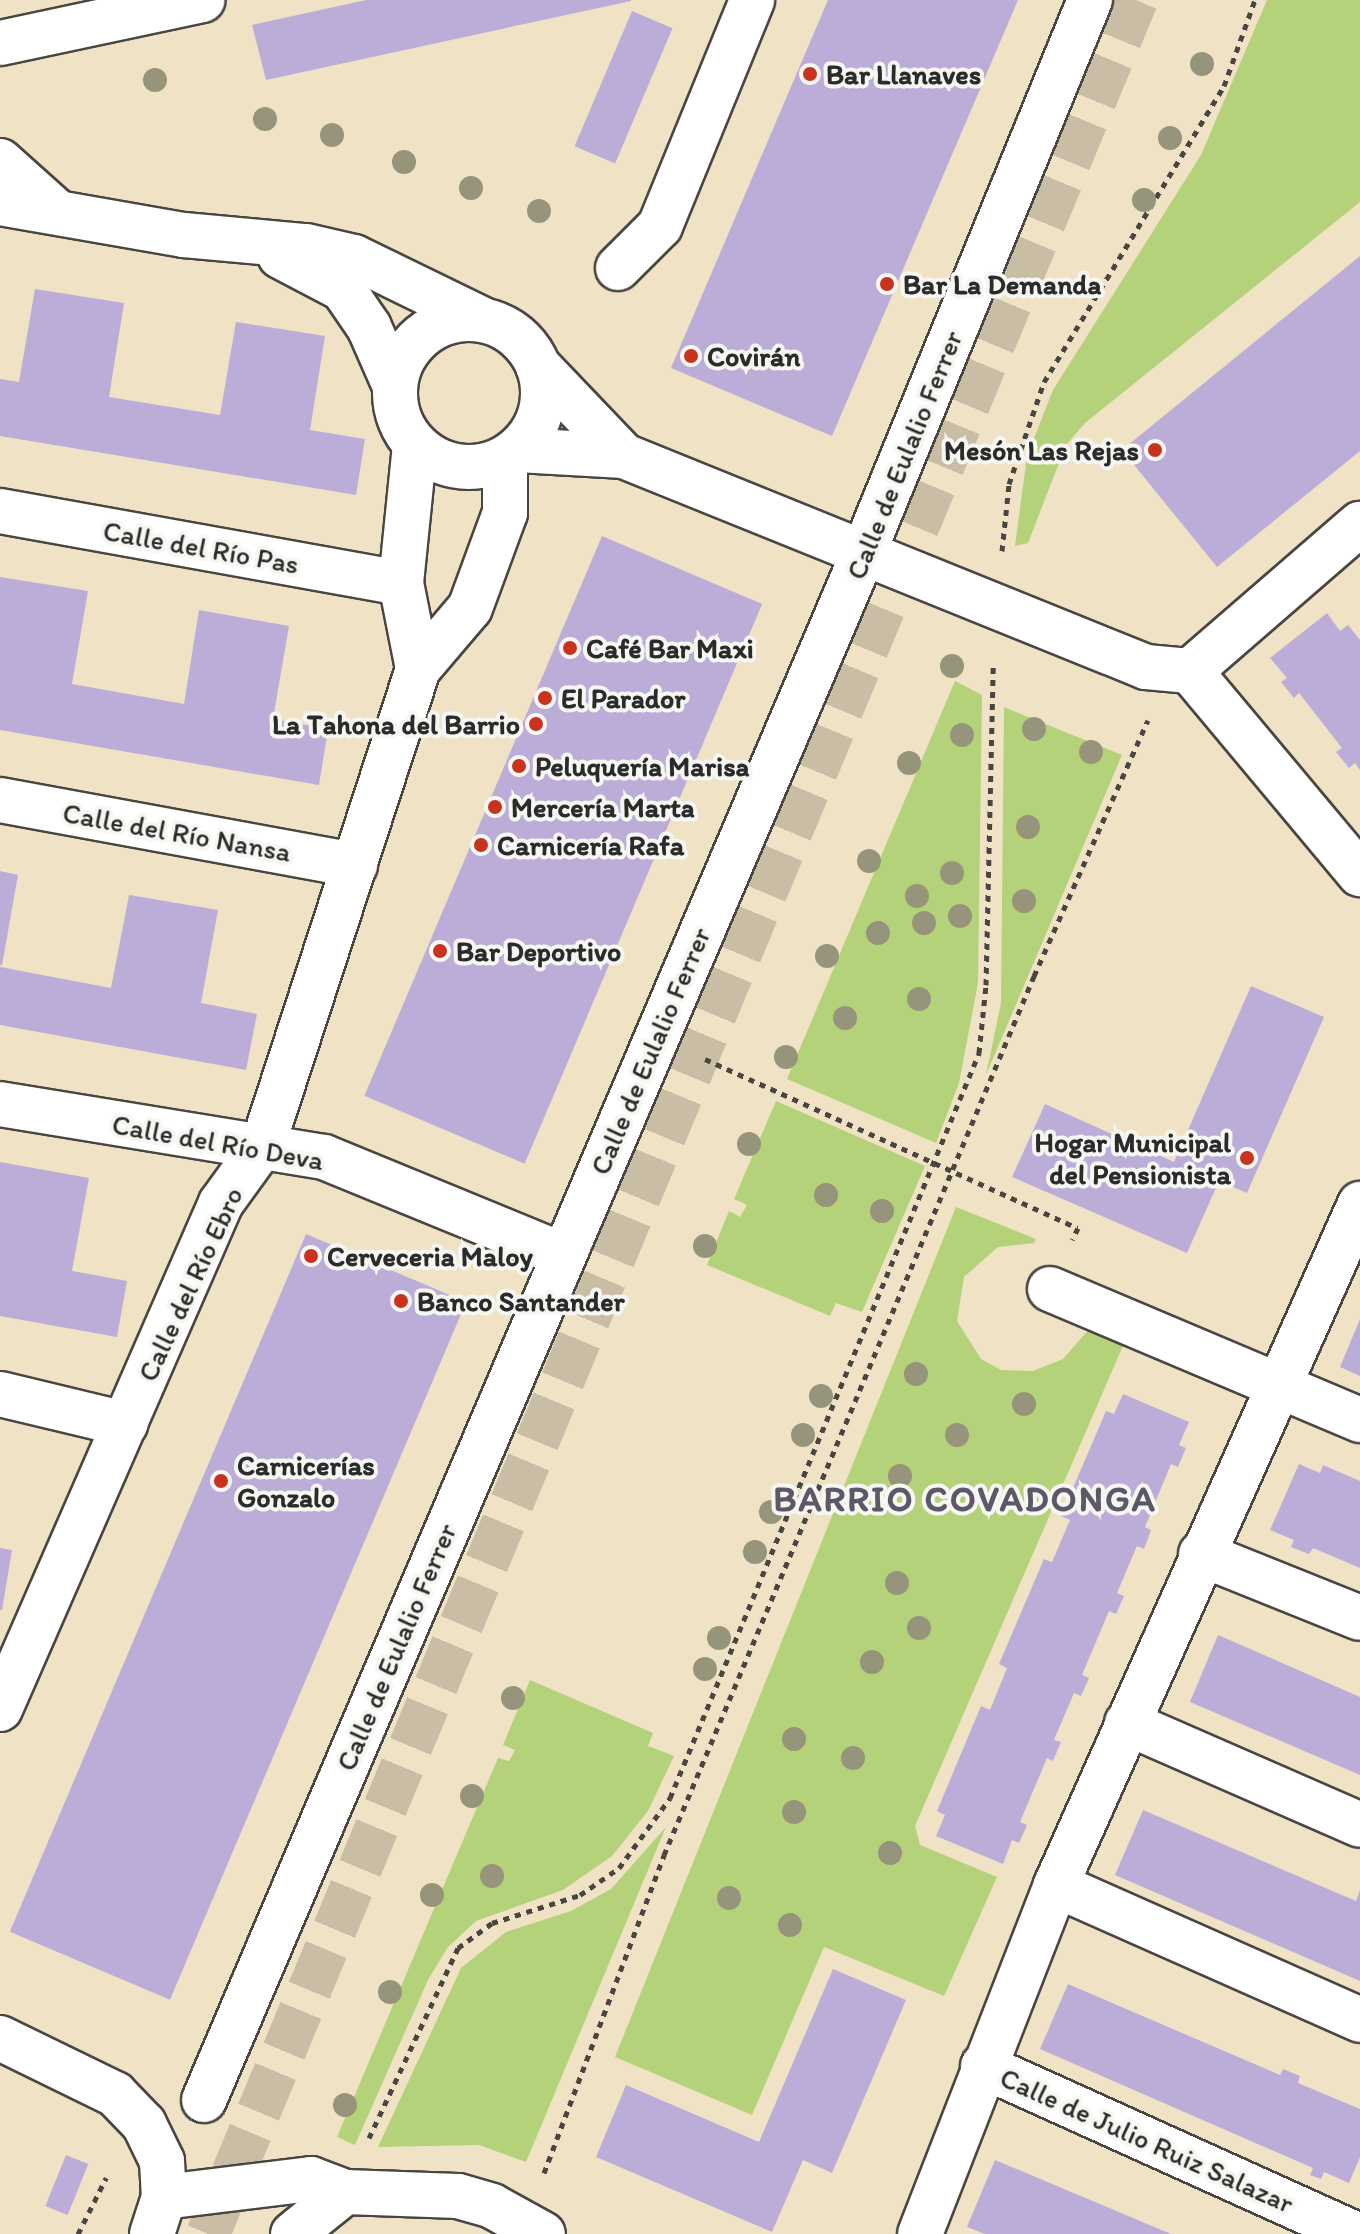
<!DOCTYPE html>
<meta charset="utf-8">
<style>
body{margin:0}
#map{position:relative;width:1360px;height:2234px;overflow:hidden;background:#f0e2c5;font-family:Itim,sans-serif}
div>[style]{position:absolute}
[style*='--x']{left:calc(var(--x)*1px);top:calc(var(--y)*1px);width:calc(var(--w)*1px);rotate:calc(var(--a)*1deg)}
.green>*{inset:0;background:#b4d279}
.building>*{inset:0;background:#bbadd8;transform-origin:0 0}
.primary-tunnel>*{height:44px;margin-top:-22px;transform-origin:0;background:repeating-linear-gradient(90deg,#c9bda6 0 44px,transparent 0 66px)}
.path>*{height:5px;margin-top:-2.5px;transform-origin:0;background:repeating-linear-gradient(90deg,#494642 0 6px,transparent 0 12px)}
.roads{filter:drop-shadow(2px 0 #494642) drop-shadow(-2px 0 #494642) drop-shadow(0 2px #494642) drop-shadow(0 -2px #494642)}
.street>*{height:44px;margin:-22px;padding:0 22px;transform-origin:22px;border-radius:22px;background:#fff}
.street>.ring{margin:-22px;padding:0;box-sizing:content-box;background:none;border:44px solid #fff;border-radius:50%}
.trees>*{width:24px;height:24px;margin:-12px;border-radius:50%;background:#96947b}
.dots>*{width:22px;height:22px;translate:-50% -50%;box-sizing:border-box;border:4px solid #f6f6f2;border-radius:50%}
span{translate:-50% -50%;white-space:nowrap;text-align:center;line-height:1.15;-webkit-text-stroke:8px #f6f6f2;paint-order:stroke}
.poi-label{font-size:28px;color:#2b2b2b;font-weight:700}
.left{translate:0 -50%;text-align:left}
.right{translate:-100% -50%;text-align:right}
.street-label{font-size:28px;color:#2b2b2b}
.district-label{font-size:36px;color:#5d5868;font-weight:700;letter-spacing:2px}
</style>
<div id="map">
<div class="green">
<div style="clip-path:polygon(1267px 0,1360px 0,1360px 202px,1085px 423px,1066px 445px,1028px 543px,1015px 546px,1027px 456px,1053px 390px,1201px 155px)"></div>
<div style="clip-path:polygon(955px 681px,982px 695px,978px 983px,959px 1083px,936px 1143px,787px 1079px)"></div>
<div style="clip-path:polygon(1004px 707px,1122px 755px,986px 1075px,1001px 1003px)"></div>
<div style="clip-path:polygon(776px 1101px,925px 1166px,862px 1312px,836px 1303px,830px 1316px,707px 1265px,729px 1211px,740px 1217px,747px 1205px,734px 1199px)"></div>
<div style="clip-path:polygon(956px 1207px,1036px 1239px,1034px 1243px,998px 1247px,964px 1277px,957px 1321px,981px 1359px,1001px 1370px,1033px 1371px,1063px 1359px,1091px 1327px,1129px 1332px,915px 1826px,920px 1845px,997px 1877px,944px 1996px,824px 1947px,752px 2115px,615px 2057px)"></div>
<div style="clip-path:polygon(530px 1680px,653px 1733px,648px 1746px,674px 1756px,648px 1811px,612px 1856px,563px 1890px,476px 1921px,448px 1947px,428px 1980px,355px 2145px,337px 2137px,498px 1758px,509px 1761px,515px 1750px,503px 1745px)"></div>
<div style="clip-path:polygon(666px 1827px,526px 2162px,479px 2145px,378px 2147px,461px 1968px,506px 1932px,571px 1911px,611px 1889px)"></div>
</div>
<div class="building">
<div style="clip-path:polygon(366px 0,631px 0,631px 1px,266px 80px,252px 25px)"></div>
<div style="clip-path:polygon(828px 0,1018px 0,832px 436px,671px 368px)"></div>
<div style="left:632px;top:11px;width:44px;height:147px;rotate:23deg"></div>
<div style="clip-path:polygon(1360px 256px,1360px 451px,1217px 567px,1122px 450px)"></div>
<div style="clip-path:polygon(35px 289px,124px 303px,109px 397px,220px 415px,236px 322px,325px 336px,310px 430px,365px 439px,356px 495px,0 436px,0 379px,19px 382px)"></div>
<div style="left:602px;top:536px;width:174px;height:608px;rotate:23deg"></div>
<div style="clip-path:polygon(0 577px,88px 591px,72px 684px,184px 704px,199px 610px,289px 626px,273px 719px,328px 729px,319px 785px,0 730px)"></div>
<div style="clip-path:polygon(1327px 613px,1340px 631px,1348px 625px,1360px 640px,1360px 770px,1355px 763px,1349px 768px,1336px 752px,1342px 748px,1299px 693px,1294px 698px,1281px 682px,1287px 678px,1270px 658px)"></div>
<div style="clip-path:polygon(0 871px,18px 875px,2px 965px,0 965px)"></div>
<div style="clip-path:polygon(129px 895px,218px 910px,201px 1003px,257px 1014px,246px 1070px,0 1025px,0 967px,111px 988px)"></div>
<div style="clip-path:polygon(1251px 986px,1324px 1017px,1247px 1193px,1219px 1181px,1187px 1253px,1012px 1177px,1045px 1104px,1174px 1162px)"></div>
<div style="clip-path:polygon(0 1162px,89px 1178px,72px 1271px,127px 1281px,117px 1337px,0 1316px)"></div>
<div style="left:306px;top:1234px;width:174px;height:758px;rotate:23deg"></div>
<div style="clip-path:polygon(1360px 1319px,1360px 1376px,1340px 1367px)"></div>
<div style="clip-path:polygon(1123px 1394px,1189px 1422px,1179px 1445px,1186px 1448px,1178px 1467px,1171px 1464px,1145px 1527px,1151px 1530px,1144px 1549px,1137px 1546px,1117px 1593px,1124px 1596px,1116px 1614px,1109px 1611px,1082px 1675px,1089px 1678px,1081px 1696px,1074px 1693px,1054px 1740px,1061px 1742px,1053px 1761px,1047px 1758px,1020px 1822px,1027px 1825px,1019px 1843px,1012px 1840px,1003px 1864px,936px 1836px,945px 1815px,937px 1811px,981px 1706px,990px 1710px,1007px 1668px,999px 1664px,1044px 1559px,1052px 1562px,1070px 1520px,1061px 1516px,1106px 1411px,1114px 1414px)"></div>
<div style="clip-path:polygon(1299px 1464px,1320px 1473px,1323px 1465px,1360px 1481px,1360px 1568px,1313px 1548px,1309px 1554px,1291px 1547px,1294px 1540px,1270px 1530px)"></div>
<div style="clip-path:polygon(0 1548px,12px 1550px,2px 1610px,0 1610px)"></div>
<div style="clip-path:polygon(1218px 1635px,1360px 1697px,1360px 1775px,1190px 1702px)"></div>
<div style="clip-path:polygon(1143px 1810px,1356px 1901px,1360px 1890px,1360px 1981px,1115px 1875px)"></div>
<div style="clip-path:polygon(833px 1969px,906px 2000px,832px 2173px,803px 2160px,772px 2232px,596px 2157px,626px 2085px,759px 2142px)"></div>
<div style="clip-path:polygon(1068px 1984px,1280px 2075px,1283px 2069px,1300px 2076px,1298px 2083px,1360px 2109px,1360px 2157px,1349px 2183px,1324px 2172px,1321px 2179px,1310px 2175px,1313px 2168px,1040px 2049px)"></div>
<div style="left:66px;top:2155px;width:24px;height:55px;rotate:22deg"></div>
<div style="clip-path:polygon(995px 2160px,1171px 2234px,985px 2234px,967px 2227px)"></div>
</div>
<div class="primary-tunnel">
<div style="--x:208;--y:2234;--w:2419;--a:-67.44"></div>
</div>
<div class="path">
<div style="--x:1002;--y:551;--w:67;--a:-84"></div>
<div style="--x:1009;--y:484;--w:108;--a:-71.1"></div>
<div style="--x:1044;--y:382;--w:346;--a:-58.7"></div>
<div style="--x:1224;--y:86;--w:91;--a:-70.2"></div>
<div style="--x:705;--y:1059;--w:409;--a:24.4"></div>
<div style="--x:1078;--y:1228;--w:13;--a:117"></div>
<div style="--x:369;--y:2138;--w:210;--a:-64.9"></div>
<div style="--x:458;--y:1948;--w:42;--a:-36.3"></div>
<div style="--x:492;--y:1923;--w:92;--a:-17.7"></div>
<div style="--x:580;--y:1895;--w:47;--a:-34.7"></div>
<div style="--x:619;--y:1868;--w:87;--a:-53.9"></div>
<div style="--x:670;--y:1798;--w:807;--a:-67.47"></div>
<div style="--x:979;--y:1053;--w:68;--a:-84.1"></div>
<div style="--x:986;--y:985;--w:320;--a:-88.7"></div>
<div style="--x:544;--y:2173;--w:340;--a:-69.3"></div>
<div style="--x:664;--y:1855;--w:954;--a:-67.17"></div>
<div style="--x:1034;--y:976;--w:280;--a:-66"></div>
<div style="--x:78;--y:2234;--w:63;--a:-63.4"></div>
</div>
<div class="roads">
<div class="street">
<div style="--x:0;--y:43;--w:207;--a:-12"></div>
<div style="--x:0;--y:161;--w:76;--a:41.8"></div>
<div style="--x:0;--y:203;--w:187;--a:9.9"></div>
<div style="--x:184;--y:235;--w:122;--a:5.2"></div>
<div style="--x:306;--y:246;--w:49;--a:12.9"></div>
<div style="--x:354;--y:257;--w:144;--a:26"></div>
<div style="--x:280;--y:256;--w:71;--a:27.6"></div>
<div style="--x:343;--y:289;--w:46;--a:55.6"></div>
<div style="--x:369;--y:327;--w:62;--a:66.3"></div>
<div style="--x:618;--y:268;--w:59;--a:-45"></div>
<div style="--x:660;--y:226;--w:244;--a:-67.8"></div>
<div class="ring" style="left:395px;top:319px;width:104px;height:104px"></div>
<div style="--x:538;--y:366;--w:124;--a:46.3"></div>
<div style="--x:415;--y:445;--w:139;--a:95.8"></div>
<div style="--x:401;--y:583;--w:88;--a:78.8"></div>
<div style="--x:518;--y:450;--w:106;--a:3.2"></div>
<div style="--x:624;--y:456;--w:563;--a:22.01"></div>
<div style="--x:1146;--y:667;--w:44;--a:5.2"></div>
<div style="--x:1190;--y:671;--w:265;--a:50.1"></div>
<div style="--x:0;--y:511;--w:407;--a:10.2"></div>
<div style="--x:1190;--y:671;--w:225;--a:-40.9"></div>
<div style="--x:0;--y:800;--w:361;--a:10.4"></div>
<div style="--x:0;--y:1104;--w:328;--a:9.3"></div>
<div style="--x:324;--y:1157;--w:258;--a:22.3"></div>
<div style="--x:1050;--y:1289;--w:337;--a:22.9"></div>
<div style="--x:0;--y:1394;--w:129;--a:13.5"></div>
<div style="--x:1201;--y:1554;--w:171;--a:21.9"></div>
<div style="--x:0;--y:1709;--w:552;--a:-66.41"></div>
<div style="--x:221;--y:1203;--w:72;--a:-54.1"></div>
<div style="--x:263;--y:1145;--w:501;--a:-71.96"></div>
<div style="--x:418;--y:669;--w:80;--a:-49.6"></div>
<div style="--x:470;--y:608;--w:101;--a:-69.8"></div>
<div style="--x:505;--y:513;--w:54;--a:-90"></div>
<div style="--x:1127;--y:1723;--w:254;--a:23.6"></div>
<div style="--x:1056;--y:1885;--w:333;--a:23.9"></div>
<div style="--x:0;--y:2038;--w:128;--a:26"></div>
<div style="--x:115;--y:2094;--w:42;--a:46"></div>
<div style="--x:144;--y:2124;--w:41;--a:64.1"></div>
<div style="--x:162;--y:2161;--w:36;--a:87"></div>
<div style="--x:164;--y:2197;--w:39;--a:108"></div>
<div style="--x:983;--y:2066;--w:408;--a:24.3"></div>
<div style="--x:204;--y:2100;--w:1681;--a:-66.91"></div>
<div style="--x:863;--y:554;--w:599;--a:-67.72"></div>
<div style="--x:164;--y:2197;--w:148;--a:-7"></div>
<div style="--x:311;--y:2179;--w:36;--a:21"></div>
<div style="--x:345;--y:2192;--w:113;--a:2"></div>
<div style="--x:458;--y:2196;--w:35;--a:16"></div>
<div style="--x:492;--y:2206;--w:58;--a:28.8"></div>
<div style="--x:293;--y:2234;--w:67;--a:-38.9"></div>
<div style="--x:920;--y:2234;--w:375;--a:-68.7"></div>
<div style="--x:1056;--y:1885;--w:746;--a:-65.94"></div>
</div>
</div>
<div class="trees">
<div style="left:1202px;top:64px"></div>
<div style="left:155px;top:80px"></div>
<div style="left:265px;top:119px"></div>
<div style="left:332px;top:135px"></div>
<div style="left:1170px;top:138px"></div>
<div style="left:404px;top:162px"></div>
<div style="left:471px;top:188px"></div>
<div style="left:1144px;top:200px"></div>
<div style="left:539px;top:211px"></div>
<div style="left:952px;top:666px"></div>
<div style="left:1034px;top:729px"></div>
<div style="left:962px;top:735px"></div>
<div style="left:1091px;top:752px"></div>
<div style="left:909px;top:763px"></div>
<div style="left:1028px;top:827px"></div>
<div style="left:869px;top:861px"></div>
<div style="left:952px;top:873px"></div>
<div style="left:917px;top:896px"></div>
<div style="left:1024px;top:901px"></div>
<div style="left:960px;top:916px"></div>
<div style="left:924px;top:923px"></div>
<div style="left:878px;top:933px"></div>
<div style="left:827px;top:956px"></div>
<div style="left:919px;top:999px"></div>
<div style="left:845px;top:1018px"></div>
<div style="left:786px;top:1057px"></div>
<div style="left:749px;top:1144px"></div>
<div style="left:826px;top:1195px"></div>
<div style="left:882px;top:1211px"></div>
<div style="left:705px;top:1246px"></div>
<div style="left:916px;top:1374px"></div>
<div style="left:821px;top:1396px"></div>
<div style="left:1024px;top:1404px"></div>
<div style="left:803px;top:1435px"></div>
<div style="left:957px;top:1435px"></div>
<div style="left:900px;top:1476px"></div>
<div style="left:771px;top:1512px"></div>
<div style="left:755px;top:1552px"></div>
<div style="left:897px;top:1583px"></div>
<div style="left:919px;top:1628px"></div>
<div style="left:719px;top:1638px"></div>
<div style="left:872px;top:1662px"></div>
<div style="left:705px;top:1669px"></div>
<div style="left:513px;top:1698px"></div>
<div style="left:794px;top:1739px"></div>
<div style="left:853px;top:1758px"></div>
<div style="left:472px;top:1796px"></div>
<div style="left:794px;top:1812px"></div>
<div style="left:890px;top:1853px"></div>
<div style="left:492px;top:1876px"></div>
<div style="left:432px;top:1895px"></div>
<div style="left:729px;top:1898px"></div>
<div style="left:790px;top:1925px"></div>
<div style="left:390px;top:1992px"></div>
<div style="left:345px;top:2105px"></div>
</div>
<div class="dots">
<div style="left:810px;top:74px;background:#c8321e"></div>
<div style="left:887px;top:284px;background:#c8321e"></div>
<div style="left:691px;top:356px;background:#c8321e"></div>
<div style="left:1155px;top:450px;background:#c8321e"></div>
<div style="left:570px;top:648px;background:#c8321e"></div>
<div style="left:545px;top:698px;background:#c8321e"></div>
<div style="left:536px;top:724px;background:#c8321e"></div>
<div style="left:519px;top:766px;background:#c8321e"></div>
<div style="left:495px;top:807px;background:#c8321e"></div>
<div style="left:481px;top:845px;background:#c8321e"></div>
<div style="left:440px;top:951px;background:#c8321e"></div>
<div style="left:1247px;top:1158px;background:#c8321e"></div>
<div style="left:311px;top:1256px;background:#c8321e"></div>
<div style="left:401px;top:1301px;background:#c8321e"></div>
<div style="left:221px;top:1481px;background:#c8321e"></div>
</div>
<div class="poi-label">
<span class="left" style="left:826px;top:74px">Bar Llanaves</span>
<span class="left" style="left:903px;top:284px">Bar La Demanda</span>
<span class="left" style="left:707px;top:356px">Covirán</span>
<span class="right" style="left:1139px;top:450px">Mesón Las Rejas</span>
<span class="left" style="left:586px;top:648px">Café Bar Maxi</span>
<span class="left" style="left:561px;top:698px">El Parador</span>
<span class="right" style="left:520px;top:724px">La Tahona del Barrio</span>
<span class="left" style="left:535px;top:766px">Peluquería Marisa</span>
<span class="left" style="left:511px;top:807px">Mercería Marta</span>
<span class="left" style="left:497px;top:845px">Carnicería Rafa</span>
<span class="left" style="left:456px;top:951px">Bar Deportivo</span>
<span class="right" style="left:1231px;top:1158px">Hogar Municipal<br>del Pensionista</span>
<span class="left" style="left:327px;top:1256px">Cerveceria Maloy</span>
<span class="left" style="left:417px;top:1301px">Banco Santander</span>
<span class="left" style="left:237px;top:1481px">Carnicerías<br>Gonzalo</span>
</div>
<div class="street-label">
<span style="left:904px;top:455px;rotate:-68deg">Calle de Eulalio Ferrer</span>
<span style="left:201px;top:547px;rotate:10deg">Calle del Río Pas</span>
<span style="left:177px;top:832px;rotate:10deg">Calle del Río Nansa</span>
<span style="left:650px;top:1051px;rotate:-67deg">Calle de Eulalio Ferrer</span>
<span style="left:218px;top:1142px;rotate:10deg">Calle del Río Deva</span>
<span style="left:190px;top:1284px;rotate:-65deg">Calle del Río Ebro</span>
<span style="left:396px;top:1647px;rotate:-67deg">Calle de Eulalio Ferrer</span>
<span style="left:1147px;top:2140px;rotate:24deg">Calle de Julio Ruiz Salazar</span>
</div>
<div class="district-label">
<span style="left:965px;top:1499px">BARRIO COVADONGA</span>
</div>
</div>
